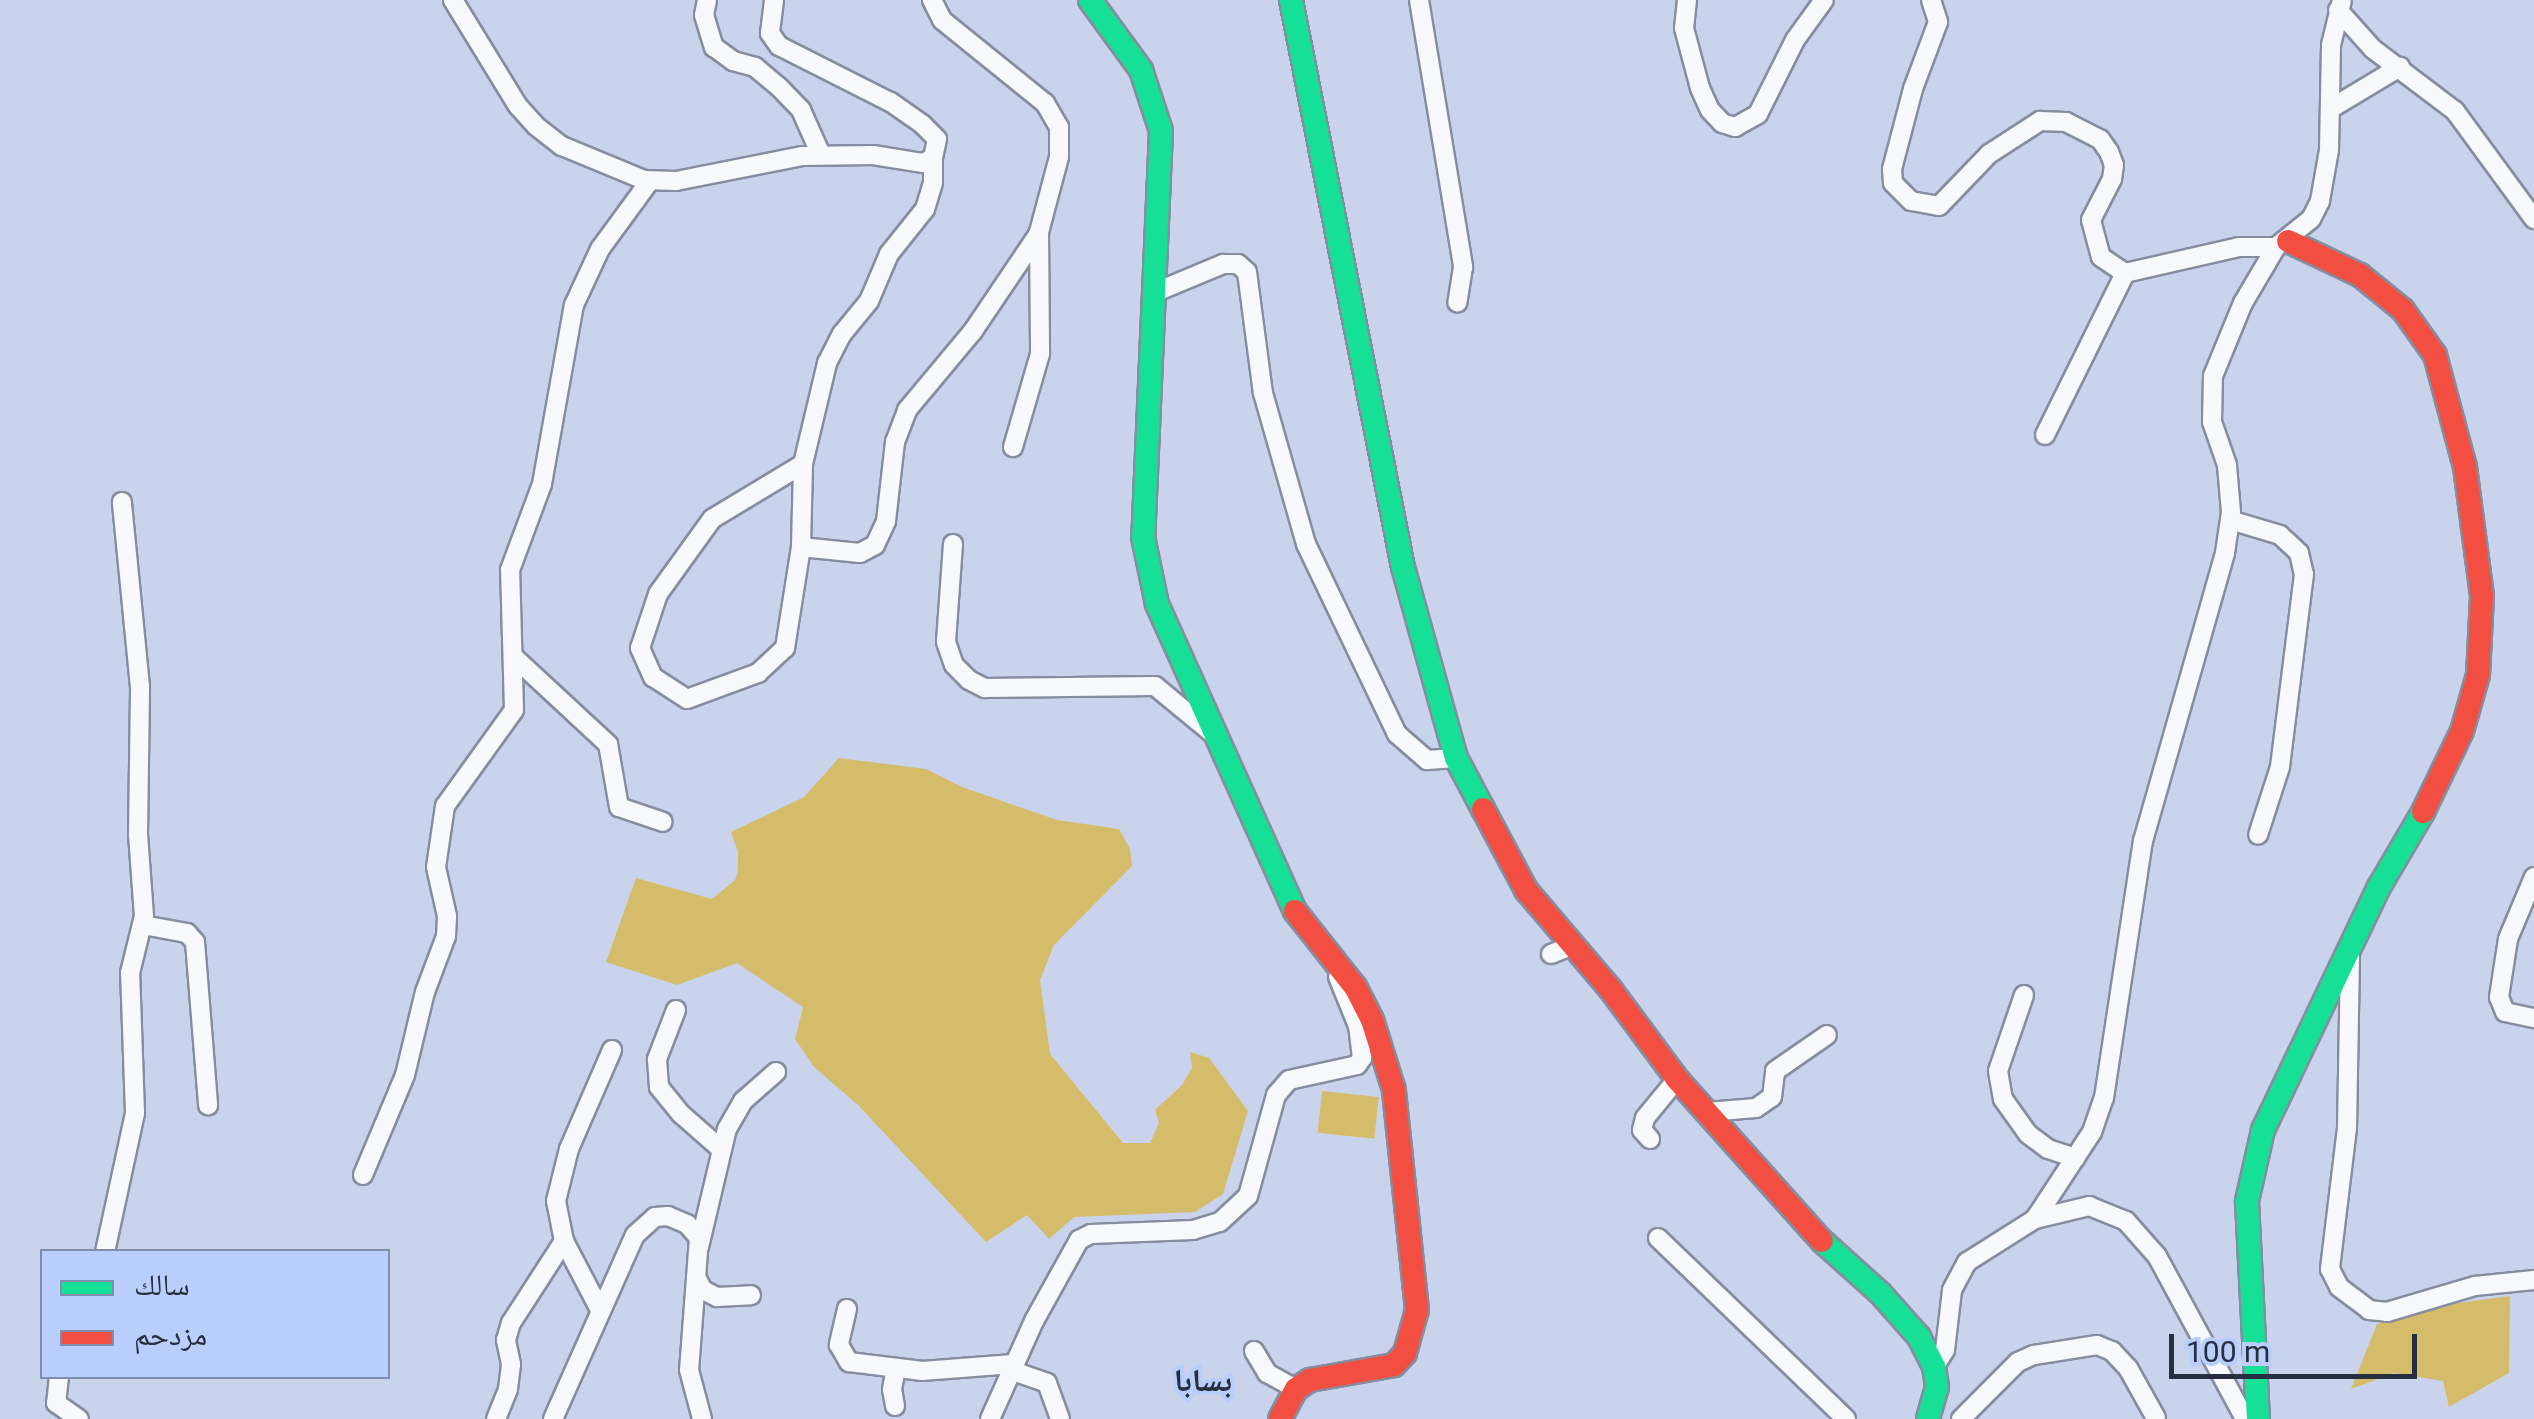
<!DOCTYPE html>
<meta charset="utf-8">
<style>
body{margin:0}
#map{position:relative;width:2534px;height:1419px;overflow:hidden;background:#c9d4ec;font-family:Roboto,"Noto Naskh Arabic",sans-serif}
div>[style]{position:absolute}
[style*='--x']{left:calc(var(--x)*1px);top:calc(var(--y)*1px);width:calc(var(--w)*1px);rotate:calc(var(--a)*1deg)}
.green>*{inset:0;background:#d5bc6a;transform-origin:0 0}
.roads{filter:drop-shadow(2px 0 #858d9f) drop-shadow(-2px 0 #858d9f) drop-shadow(0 2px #858d9f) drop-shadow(0 -2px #858d9f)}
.street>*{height:18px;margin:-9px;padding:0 9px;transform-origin:9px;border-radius:9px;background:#f7f9fc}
.fast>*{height:22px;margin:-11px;padding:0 11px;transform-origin:11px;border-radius:11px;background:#16e098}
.jam>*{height:22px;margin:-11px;padding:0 11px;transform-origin:11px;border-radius:11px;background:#f24e42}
span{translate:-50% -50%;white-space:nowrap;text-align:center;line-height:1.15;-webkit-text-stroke:8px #bacefb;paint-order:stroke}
.quarter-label{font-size:32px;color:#262e3f;font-weight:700}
.legend{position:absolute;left:40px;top:1249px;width:350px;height:130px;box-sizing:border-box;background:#bacefb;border:2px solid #7f8eb0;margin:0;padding:12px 18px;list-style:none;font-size:30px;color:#262e3f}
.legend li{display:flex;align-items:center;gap:20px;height:50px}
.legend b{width:50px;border:2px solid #7f8eb0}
.scale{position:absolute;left:2169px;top:1334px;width:248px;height:45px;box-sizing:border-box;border:5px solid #262e3f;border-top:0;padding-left:12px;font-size:30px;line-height:35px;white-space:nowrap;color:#262e3f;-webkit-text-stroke:8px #bacefb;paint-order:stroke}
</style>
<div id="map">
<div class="green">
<div style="clip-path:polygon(839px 758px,926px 769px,962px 787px,1057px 820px,1119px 829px,1130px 849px,1132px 866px,1054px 945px,1040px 980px,1050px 1054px,1123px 1143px,1150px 1143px,1159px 1123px,1155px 1110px,1182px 1085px,1192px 1068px,1190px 1052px,1209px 1058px,1248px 1111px,1223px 1194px,1195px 1212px,1074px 1217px,1049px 1239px,1027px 1215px,986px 1242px,858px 1105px,814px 1067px,795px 1039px,803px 1007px,737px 963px,677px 985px,606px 962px,636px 878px,712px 899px,735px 880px,738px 871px,738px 852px,731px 832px,804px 797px)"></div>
<div style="left:1322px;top:1091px;width:57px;height:42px;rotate:6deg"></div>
<div style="clip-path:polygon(2510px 1296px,2509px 1373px,2449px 1407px,2443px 1381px,2394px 1373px,2351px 1389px,2377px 1324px,2458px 1303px)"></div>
</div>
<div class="roads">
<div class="street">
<div style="--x:453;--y:0;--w:124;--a:58.5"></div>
<div style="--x:518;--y:106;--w:27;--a:48"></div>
<div style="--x:536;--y:126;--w:33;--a:38"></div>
<div style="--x:562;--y:146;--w:89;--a:22.5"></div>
<div style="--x:644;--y:180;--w:32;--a:2"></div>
<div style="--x:676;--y:181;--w:128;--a:-11.2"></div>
<div style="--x:802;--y:156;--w:71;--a:-0.8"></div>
<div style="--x:873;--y:155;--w:51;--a:9.1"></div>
<div style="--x:923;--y:163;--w:11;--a:-27"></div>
<div style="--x:933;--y:158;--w:19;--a:-78"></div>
<div style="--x:937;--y:139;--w:21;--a:-135"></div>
<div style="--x:922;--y:124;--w:39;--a:-145"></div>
<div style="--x:890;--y:102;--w:124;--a:-153.2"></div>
<div style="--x:779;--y:46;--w:16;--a:-125"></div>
<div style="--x:770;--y:33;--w:33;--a:-83"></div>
<div style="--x:707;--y:0;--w:15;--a:101"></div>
<div style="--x:704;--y:15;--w:34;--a:73"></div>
<div style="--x:714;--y:47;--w:24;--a:36"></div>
<div style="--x:733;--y:61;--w:23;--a:15"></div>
<div style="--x:755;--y:67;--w:31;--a:40"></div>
<div style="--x:779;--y:87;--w:32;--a:46"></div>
<div style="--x:801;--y:110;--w:49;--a:66"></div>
<div style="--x:932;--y:0;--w:22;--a:63"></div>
<div style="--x:942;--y:20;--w:132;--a:38.9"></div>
<div style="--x:1045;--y:103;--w:28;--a:60"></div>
<div style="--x:1059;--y:127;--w:30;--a:90"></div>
<div style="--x:1059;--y:157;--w:78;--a:104.9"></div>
<div style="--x:1039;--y:232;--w:122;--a:89.5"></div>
<div style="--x:1040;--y:354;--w:97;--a:106.2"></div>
<div style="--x:1419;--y:0;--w:271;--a:80.6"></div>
<div style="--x:1463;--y:267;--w:36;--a:99"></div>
<div style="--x:1687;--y:0;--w:28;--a:96"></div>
<div style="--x:1684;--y:28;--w:62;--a:75.1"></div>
<div style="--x:1700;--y:88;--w:24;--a:66"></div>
<div style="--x:1710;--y:110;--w:18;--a:47"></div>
<div style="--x:1722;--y:123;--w:14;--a:17"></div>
<div style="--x:1735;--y:127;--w:26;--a:-29"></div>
<div style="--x:1758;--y:114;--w:83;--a:-63.4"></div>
<div style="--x:1795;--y:40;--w:49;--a:-54.1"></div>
<div style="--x:1931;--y:0;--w:23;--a:72"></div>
<div style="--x:1938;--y:22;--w:72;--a:110.5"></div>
<div style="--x:1913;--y:89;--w:83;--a:104.7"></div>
<div style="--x:1892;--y:169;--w:14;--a:86"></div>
<div style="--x:1893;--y:183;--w:25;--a:45"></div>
<div style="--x:1911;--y:201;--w:28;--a:10"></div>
<div style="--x:1939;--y:206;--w:72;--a:-46.1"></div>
<div style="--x:1989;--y:154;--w:61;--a:-32.9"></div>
<div style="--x:2040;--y:121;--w:26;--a:2"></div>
<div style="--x:2066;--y:122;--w:38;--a:27"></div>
<div style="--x:2100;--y:139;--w:16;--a:55"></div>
<div style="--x:2109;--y:152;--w:14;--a:69"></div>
<div style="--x:2114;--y:165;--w:14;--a:98"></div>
<div style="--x:2112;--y:179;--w:46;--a:117.1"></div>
<div style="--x:2091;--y:220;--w:38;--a:75"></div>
<div style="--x:2101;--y:257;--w:29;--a:34"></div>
<div style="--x:2125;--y:273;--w:117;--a:-12.8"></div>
<div style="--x:2239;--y:247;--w:37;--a:0"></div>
<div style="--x:2338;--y:10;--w:52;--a:48.1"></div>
<div style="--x:2373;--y:49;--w:103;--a:37.1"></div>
<div style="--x:2455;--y:111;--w:134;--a:53.8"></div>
<div style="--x:2330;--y:109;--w:82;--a:-31"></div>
<div style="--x:1156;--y:292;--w:73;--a:-22.7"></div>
<div style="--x:1223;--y:264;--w:15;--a:0"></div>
<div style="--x:1238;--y:264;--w:12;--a:42"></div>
<div style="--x:1247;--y:272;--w:122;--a:82.5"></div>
<div style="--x:1263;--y:393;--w:157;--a:74.1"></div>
<div style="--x:1306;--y:544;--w:211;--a:64.4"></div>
<div style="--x:1397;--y:734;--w:40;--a:41"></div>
<div style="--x:1427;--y:760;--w:29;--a:-4"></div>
<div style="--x:2045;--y:435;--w:181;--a:-63.7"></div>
<div style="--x:803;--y:464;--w:106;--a:148.9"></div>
<div style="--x:712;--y:519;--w:92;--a:125.8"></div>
<div style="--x:658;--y:594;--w:57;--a:108.4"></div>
<div style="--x:640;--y:648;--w:32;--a:66"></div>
<div style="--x:653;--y:677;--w:40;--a:32.9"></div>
<div style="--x:687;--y:699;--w:76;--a:-20.1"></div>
<div style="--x:758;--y:673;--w:37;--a:-43"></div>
<div style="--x:785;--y:648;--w:102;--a:-81"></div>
<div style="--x:801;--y:547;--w:83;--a:-88.6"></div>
<div style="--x:803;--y:464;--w:104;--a:-76.6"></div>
<div style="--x:827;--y:363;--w:33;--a:-63"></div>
<div style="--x:842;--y:334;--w:43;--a:-50.7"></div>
<div style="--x:869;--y:301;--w:51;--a:-66.9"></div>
<div style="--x:889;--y:254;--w:58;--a:-51.3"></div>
<div style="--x:925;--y:209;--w:27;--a:-73"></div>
<div style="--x:933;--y:183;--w:25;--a:-90"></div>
<div style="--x:2230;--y:520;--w:52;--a:16.7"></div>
<div style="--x:2280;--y:535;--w:26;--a:43"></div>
<div style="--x:2299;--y:553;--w:22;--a:77"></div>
<div style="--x:2304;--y:574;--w:194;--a:97.1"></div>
<div style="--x:2280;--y:767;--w:71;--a:107.9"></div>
<div style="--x:953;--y:544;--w:98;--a:94.1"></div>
<div style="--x:946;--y:642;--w:24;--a:71"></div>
<div style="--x:954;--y:665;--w:21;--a:45"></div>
<div style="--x:969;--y:680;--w:18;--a:27"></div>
<div style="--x:985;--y:688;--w:170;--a:-0.7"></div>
<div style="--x:1155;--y:686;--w:74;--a:39.5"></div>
<div style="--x:801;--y:547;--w:59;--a:5.8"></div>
<div style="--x:860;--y:553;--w:17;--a:-28"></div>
<div style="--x:875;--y:545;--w:26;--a:-65"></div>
<div style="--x:886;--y:521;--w:80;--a:-83.5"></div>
<div style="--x:895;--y:442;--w:34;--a:-69"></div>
<div style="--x:907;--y:410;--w:103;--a:-50.1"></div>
<div style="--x:973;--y:331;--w:118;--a:-56"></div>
<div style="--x:515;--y:658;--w:127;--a:42.8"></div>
<div style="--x:608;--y:744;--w:64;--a:80.1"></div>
<div style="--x:619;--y:807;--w:46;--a:18.8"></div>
<div style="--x:2534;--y:877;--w:67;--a:112.8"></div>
<div style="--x:2508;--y:939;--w:59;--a:98.8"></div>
<div style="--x:2499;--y:997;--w:16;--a:68"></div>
<div style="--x:2505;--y:1012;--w:30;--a:12"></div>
<div style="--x:143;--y:925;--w:45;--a:10.3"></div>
<div style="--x:187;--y:933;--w:12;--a:48"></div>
<div style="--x:195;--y:942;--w:164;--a:85.4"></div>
<div style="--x:1551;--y:954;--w:22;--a:-22"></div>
<div style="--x:2350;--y:957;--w:171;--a:91"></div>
<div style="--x:2347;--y:1128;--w:142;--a:96.9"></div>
<div style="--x:2330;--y:1269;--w:20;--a:63"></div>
<div style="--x:2339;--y:1287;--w:38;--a:37"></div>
<div style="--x:2369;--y:1310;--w:18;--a:6"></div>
<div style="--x:2387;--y:1312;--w:92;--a:-16.5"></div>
<div style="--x:2475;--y:1286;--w:59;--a:-5.8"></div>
<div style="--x:2024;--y:995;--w:80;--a:108.9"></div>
<div style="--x:1998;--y:1071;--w:28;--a:80"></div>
<div style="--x:2003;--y:1099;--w:43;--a:54.5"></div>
<div style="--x:2028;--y:1134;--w:25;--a:37"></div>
<div style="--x:2048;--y:1149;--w:29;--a:18"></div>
<div style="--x:676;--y:1010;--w:53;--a:111.2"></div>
<div style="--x:657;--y:1059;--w:28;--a:86"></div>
<div style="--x:659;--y:1087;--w:35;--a:51"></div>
<div style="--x:681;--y:1114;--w:53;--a:41.2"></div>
<div style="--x:1707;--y:1112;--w:49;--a:-4.7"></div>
<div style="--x:1756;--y:1108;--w:19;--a:-35"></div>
<div style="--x:1772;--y:1097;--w:26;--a:-83"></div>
<div style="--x:1775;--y:1071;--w:63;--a:-34.7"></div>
<div style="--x:1650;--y:1139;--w:12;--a:-132"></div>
<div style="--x:1642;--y:1130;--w:12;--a:-76"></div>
<div style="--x:1645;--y:1118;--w:50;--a:-50.6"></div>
<div style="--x:363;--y:1175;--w:108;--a:-67.2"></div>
<div style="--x:405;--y:1075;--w:85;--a:-76.5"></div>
<div style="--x:425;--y:992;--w:60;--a:-69.4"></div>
<div style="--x:446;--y:936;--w:20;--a:-87"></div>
<div style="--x:447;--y:916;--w:50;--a:-102.7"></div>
<div style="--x:436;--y:867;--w:62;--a:-81.6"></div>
<div style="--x:445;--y:806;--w:118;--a:-54.3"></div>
<div style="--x:514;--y:710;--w:140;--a:-91.6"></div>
<div style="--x:510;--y:570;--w:92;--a:-69.6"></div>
<div style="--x:542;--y:484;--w:182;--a:-79.9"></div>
<div style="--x:574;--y:305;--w:62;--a:-65.1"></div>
<div style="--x:600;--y:249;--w:83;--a:-53.8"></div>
<div style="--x:2035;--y:1219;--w:104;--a:-56.8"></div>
<div style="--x:2092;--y:1132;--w:36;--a:-71"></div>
<div style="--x:2104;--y:1098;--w:260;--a:-81.4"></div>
<div style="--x:2143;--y:841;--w:299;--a:-74.1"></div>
<div style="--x:2225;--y:553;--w:41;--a:-81.7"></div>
<div style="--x:2231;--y:512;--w:47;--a:-94.9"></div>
<div style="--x:2227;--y:465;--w:46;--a:-109.2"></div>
<div style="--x:2212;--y:422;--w:46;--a:-88.8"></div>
<div style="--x:2213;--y:376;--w:79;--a:-67.7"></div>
<div style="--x:2243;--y:303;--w:45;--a:-59.5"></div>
<div style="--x:2266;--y:264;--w:20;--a:-60"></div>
<div style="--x:2276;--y:247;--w:45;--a:-38.7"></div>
<div style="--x:2311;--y:219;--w:20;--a:-63"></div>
<div style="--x:2320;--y:201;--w:52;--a:-80"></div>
<div style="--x:2329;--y:150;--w:105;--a:-88.9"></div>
<div style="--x:2331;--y:45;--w:46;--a:-76.3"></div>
<div style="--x:1658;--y:1238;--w:261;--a:43.9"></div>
<div style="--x:699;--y:1247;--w:121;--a:-76.7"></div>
<div style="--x:727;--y:1129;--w:32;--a:-60"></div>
<div style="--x:743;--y:1101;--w:44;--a:-41.3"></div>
<div style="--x:105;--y:1252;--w:142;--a:-77.8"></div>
<div style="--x:135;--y:1113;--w:140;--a:-92"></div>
<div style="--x:130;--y:973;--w:59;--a:-76.2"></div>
<div style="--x:144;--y:916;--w:81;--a:-94.2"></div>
<div style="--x:138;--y:835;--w:148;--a:-89.2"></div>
<div style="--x:140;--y:687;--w:186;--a:-95.6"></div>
<div style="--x:696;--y:1277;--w:15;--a:62"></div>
<div style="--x:703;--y:1290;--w:16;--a:27"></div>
<div style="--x:717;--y:1297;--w:34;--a:-3"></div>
<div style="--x:599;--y:1308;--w:76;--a:-117.6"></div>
<div style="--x:564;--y:1241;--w:41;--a:-101.3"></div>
<div style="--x:556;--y:1201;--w:54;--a:-76"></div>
<div style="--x:569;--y:1149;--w:108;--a:-66.5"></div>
<div style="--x:847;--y:1309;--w:37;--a:103"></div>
<div style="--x:839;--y:1345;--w:20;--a:60"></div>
<div style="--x:849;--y:1362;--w:74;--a:7"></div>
<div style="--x:922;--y:1371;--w:91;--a:-4.4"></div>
<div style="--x:1254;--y:1351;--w:26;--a:59"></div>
<div style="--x:1267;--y:1373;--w:33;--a:29"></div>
<div style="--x:1934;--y:1367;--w:20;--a:-57"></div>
<div style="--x:1945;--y:1350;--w:60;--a:-83.3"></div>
<div style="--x:1952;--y:1290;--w:32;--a:-62"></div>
<div style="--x:1967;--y:1262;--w:80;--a:-32.3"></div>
<div style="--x:2035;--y:1219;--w:56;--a:-13.5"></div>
<div style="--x:2089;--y:1206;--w:40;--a:22"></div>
<div style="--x:2126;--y:1221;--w:47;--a:48.5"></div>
<div style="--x:2157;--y:1256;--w:185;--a:61.6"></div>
<div style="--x:1010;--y:1370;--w:39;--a:19"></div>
<div style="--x:1047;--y:1383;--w:38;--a:70"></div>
<div style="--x:59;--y:1376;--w:27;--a:96"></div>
<div style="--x:56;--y:1403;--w:28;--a:35"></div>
<div style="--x:895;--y:1406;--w:17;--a:-100"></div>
<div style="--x:892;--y:1389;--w:20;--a:-79"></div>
<div style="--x:496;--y:1419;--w:32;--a:-68"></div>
<div style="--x:508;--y:1389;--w:25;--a:-83"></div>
<div style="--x:511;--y:1364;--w:25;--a:-102"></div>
<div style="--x:506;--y:1340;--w:18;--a:-74"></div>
<div style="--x:511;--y:1323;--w:98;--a:-57.1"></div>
<div style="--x:553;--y:1419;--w:201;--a:-66"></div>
<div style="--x:635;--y:1235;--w:27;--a:-42"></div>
<div style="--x:655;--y:1217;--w:13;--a:-4"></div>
<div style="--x:668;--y:1216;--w:21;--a:23"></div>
<div style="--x:687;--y:1224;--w:18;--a:49"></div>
<div style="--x:699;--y:1238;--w:132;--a:94.3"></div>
<div style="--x:689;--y:1370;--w:51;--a:75.1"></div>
<div style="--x:990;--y:1419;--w:107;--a:-65.8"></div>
<div style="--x:1034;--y:1321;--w:93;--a:-60.9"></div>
<div style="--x:1079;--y:1240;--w:13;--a:-27"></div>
<div style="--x:1091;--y:1234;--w:102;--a:-2.2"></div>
<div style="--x:1193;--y:1230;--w:28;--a:-17"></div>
<div style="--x:1220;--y:1222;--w:38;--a:-43"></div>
<div style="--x:1248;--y:1196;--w:105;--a:-74.5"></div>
<div style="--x:1276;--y:1095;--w:20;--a:-49"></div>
<div style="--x:1289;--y:1080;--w:70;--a:-12.4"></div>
<div style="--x:1357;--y:1065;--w:9;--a:-54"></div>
<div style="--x:1362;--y:1058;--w:32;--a:-97"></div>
<div style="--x:1358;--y:1026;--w:53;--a:-112.2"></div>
<div style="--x:1961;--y:1419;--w:81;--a:-45"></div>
<div style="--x:2018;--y:1362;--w:17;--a:-24"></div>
<div style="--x:2034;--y:1355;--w:64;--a:-9"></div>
<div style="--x:2097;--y:1345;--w:16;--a:22"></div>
<div style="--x:2112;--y:1351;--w:23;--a:47"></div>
<div style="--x:2128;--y:1368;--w:57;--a:60.8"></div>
</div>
<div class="fast">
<div style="--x:1090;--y:0;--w:87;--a:53.9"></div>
<div style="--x:1141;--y:70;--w:64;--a:71.8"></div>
<div style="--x:1161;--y:131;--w:406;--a:92.5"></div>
<div style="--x:1143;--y:537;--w:68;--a:78.2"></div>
<div style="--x:1157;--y:604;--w:337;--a:65.8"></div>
<div style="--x:1291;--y:0;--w:578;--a:78.83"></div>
<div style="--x:1403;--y:567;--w:198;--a:74.5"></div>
<div style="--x:1456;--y:758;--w:58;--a:62.1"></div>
<div style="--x:1822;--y:1241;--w:78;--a:41.9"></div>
<div style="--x:1880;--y:1293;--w:59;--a:48.4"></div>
<div style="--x:1919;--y:1337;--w:34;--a:63"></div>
<div style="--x:1934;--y:1367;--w:20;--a:81"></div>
<div style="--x:1937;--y:1387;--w:33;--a:106"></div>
<div style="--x:2258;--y:1419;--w:218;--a:-92.9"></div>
<div style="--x:2247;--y:1201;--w:73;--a:-77.3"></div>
<div style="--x:2263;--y:1130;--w:269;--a:-64.5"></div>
<div style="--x:2379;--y:887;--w:87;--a:-59.6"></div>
</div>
<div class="jam">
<div style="--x:2288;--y:241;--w:80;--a:25.3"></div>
<div style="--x:2360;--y:275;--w:55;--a:39.1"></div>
<div style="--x:2403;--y:310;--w:55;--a:54.6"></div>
<div style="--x:2435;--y:355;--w:116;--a:75"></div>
<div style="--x:2465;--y:467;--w:130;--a:82.5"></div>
<div style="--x:2482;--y:596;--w:79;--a:92.9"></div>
<div style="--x:2478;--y:675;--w:58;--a:105.9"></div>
<div style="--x:2462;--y:731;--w:90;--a:115.7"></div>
<div style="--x:1483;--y:809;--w:92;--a:62"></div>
<div style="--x:1526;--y:890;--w:131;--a:49.6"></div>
<div style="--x:1611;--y:990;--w:111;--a:53.4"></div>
<div style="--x:1677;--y:1079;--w:217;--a:48.2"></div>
<div style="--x:1280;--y:1419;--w:34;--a:-62"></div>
<div style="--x:1296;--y:1389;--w:17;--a:-33"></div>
<div style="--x:1310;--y:1380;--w:85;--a:-10.1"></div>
<div style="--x:1394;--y:1365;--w:16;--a:-47"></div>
<div style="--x:1405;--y:1353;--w:45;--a:-74.4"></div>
<div style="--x:1417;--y:1310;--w:221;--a:-96"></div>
<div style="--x:1394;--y:1090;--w:73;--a:-107.4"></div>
<div style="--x:1372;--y:1020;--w:37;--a:-117"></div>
<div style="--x:1355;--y:987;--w:97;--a:-128.3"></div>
</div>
</div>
<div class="quarter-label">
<span style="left:1203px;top:1380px">بسابا</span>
</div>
<ul class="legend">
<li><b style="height:12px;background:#16e098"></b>سالك</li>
<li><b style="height:12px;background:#f24e42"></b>مزدحم</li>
</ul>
<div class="scale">100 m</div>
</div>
